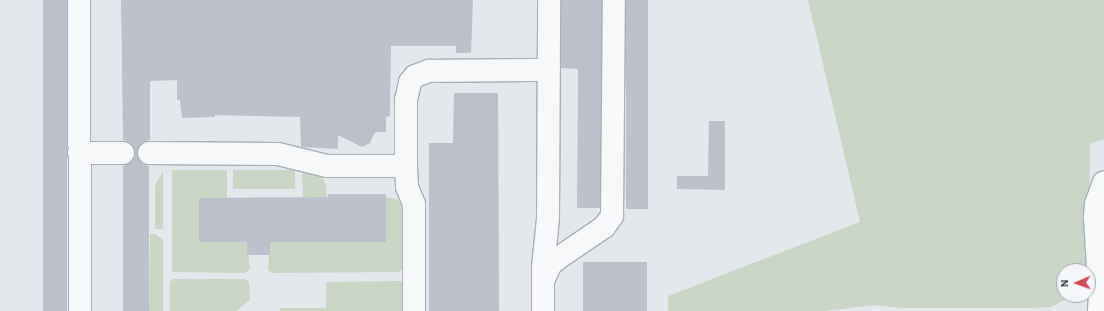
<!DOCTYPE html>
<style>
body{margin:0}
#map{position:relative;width:1104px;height:311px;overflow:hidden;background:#e4e7ec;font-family:"Alegreya Sans",sans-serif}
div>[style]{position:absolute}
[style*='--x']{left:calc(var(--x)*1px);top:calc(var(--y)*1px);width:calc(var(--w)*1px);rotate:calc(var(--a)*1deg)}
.green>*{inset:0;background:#c9d6c5;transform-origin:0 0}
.building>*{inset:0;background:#bbc0ca;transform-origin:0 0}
.roads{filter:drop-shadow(1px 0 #a9aeb7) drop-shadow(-1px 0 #a9aeb7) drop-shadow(0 1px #a9aeb7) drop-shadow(0 -1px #a9aeb7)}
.minor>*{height:22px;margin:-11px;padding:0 11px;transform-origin:11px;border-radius:11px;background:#f7f8fa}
span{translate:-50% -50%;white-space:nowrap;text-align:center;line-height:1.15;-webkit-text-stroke:4px #f4f6f9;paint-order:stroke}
.north{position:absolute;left:1056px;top:263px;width:40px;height:40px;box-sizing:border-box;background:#f4f6f9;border:1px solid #a4a8b1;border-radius:50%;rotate:268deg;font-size:11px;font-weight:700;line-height:16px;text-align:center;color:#2b3445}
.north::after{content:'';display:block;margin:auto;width:14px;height:18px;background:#d1495b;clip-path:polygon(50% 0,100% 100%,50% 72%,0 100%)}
</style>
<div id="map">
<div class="green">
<div style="clip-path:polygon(808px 0,1104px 0,1104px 139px,1090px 144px,1089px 263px,1086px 271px,1064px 271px,1064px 295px,1073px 295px,1071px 297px,1050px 307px,1033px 308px,902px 308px,873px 305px,824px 311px,668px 311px,668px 296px,860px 222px)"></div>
<div style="clip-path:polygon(172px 170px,227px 170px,227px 198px,199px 198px,199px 242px,247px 242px,250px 269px,245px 273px,172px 272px)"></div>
<div style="left:233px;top:170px;width:62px;height:19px"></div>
<div style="clip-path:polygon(302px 170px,321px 175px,326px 185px,327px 197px,303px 197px)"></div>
<div style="clip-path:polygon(163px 171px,163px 229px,155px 229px,155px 185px)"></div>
<div style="clip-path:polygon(386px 197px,396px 199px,403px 205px,408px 263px,399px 272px,271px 273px,268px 269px,270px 242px,386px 242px)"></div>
<div style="clip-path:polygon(150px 234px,155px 234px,163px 240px,163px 311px,149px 311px)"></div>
<div style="clip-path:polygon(173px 279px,245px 279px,249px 282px,250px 300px,236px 311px,170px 311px,170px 282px)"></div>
<div style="clip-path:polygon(400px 281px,408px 287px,408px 311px,280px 311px,280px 308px,326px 308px,326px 282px)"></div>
</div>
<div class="building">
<div style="left:43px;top:0;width:24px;height:311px"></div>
<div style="clip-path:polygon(121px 0,473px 0,471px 53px,456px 53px,456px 46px,391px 46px,390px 116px,386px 117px,386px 132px,375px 132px,370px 143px,362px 147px,338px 135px,338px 149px,301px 147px,300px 117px,215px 115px,215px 117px,182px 118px,180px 100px,177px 100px,177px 80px,150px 81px,150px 140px,143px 142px,137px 153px,142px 164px,149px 166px,149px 311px,123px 311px,123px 166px,134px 160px,135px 153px,130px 142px,123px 140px)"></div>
<div style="clip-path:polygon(561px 0,602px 0,600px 208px,577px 208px,578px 69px,561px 68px)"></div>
<div style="left:626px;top:0;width:22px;height:209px"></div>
<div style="clip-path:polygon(454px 93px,498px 93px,499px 311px,429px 311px,429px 143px,453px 143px)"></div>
<div style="clip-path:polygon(709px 121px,725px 121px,725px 190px,677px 189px,677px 176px,708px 176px)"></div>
<div style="clip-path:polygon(328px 194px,386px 194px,386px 242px,270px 242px,270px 255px,247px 255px,247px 242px,199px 242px,199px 198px,328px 197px)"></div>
<div style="left:583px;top:262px;width:64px;height:49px"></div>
</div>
<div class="roads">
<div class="minor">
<div style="--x:79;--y:0;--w:311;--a:89.8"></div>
<div style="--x:79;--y:153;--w:44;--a:0"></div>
<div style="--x:149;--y:153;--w:129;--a:0.4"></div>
<div style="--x:278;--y:154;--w:50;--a:13.8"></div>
<div style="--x:327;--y:166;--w:79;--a:0"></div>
<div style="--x:406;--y:166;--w:66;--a:-90"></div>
<div style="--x:406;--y:100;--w:18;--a:-77"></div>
<div style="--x:410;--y:82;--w:8;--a:-50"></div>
<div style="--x:415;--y:76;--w:15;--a:-20"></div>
<div style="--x:429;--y:71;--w:120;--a:-0.5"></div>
<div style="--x:406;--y:166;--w:21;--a:87"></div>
<div style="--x:407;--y:187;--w:18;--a:68"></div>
<div style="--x:414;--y:204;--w:107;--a:90"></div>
<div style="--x:543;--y:281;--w:17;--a:-66"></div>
<div style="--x:550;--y:265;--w:9;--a:-41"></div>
<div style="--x:557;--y:259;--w:57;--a:-34.2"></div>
<div style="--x:604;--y:227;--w:14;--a:-54"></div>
<div style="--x:612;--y:216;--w:216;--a:-89.5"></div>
<div style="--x:1099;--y:285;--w:68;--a:-93.4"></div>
<div style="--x:1095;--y:217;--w:13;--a:-86"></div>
<div style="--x:1096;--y:204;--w:23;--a:-70"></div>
<div style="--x:543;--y:311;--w:44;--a:-90"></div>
<div style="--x:543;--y:267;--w:48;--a:-84.1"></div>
<div style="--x:548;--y:219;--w:219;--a:-89.7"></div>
<div style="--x:1099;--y:311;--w:41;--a:-87.2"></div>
</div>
</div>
<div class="north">N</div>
</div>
